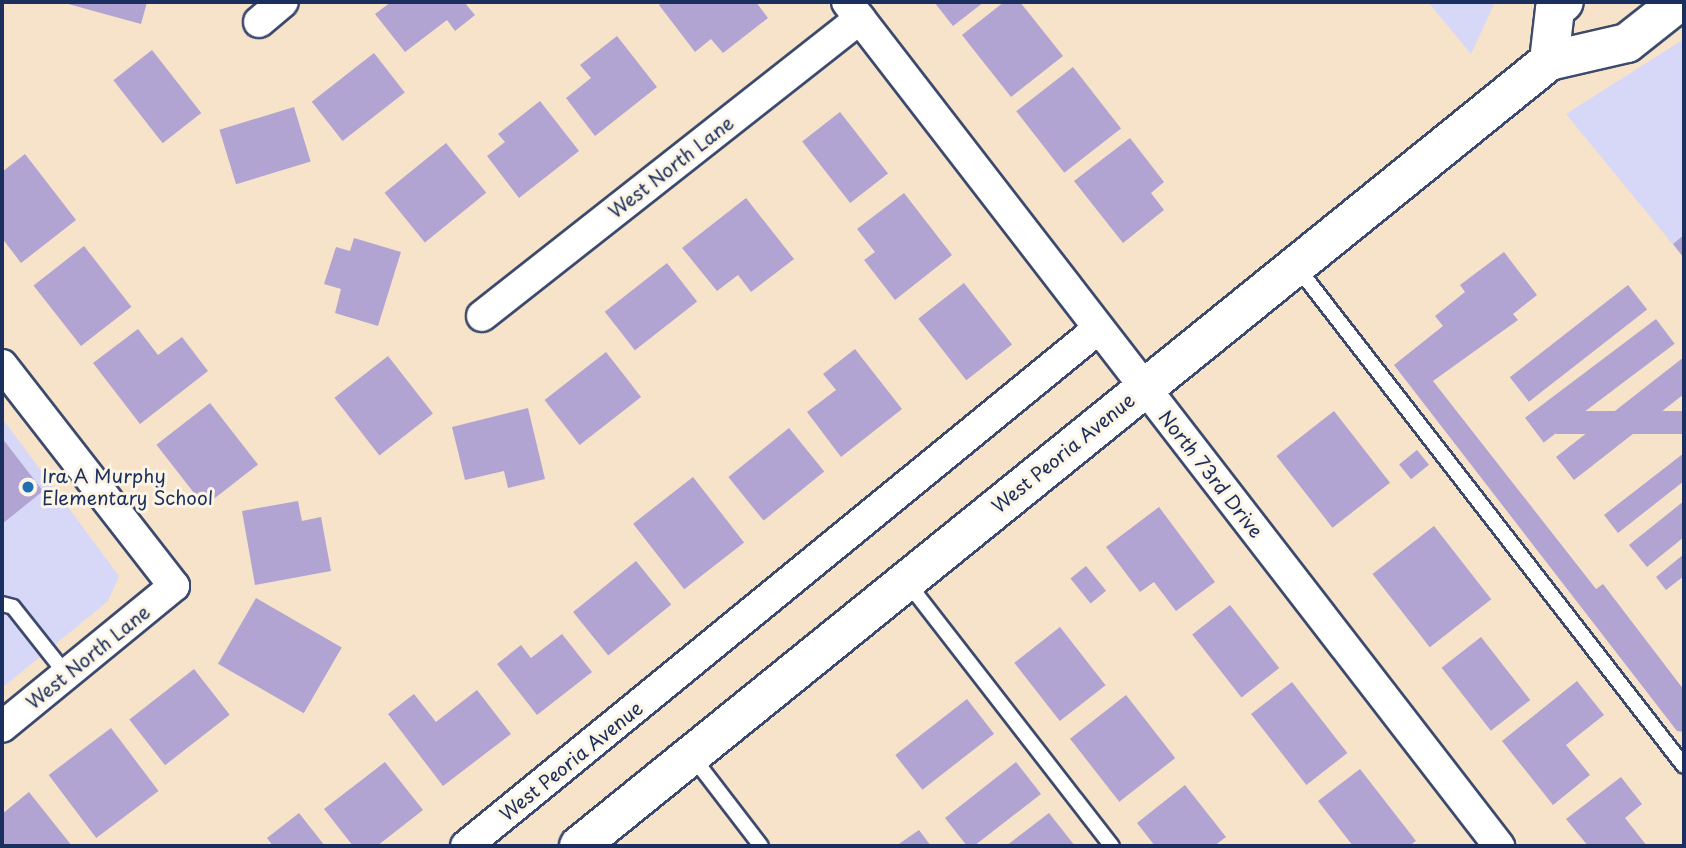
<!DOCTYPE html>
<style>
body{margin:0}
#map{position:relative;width:1686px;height:848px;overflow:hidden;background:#f6e3c9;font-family:"Playpen Sans",sans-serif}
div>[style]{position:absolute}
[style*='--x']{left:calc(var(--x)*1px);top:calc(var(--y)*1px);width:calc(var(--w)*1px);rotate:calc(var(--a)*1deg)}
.built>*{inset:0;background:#d7d7f8}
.building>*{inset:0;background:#b1a4d2;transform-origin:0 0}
.roads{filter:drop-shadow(2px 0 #3c4a6e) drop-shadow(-2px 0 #3c4a6e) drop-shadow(0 2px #3c4a6e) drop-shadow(0 -2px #3c4a6e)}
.service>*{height:14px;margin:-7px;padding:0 7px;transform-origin:7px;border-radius:7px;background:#fff}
.minor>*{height:30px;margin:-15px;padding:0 15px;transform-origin:15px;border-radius:15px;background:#fff}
.secondary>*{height:38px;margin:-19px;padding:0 19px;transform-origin:19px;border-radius:19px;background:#fff}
.dots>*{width:19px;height:19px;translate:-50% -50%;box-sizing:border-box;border:4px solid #fcf5e5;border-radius:50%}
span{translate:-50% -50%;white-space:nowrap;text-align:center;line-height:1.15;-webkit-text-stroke:6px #fcf5e5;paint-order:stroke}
.street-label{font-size:19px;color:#1b2f5e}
.poi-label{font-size:19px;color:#1b2f5e}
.left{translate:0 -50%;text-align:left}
.frame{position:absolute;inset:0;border:4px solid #1b2f5e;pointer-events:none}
</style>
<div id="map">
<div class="built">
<div style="clip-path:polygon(1428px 2px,1495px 2px,1471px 54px)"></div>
<div style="clip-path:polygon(1684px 39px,1684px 258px,1566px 114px)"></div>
<div style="clip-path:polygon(2px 418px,119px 576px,108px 601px,2px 688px)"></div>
</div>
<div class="building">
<div style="clip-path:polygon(61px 2px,147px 2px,141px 24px)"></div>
<div style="clip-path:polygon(391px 2px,464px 2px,475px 15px,455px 31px,447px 20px,405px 52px,375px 14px)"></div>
<div style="clip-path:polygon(663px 2px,756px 2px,768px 18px,723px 53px,711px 39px,695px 52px,659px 5px)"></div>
<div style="clip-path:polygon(934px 2px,984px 2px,953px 26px)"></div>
<div style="clip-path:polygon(1004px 2px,1020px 2px,1063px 56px,1011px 97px,962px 35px)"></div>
<div style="clip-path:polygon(617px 36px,657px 87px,595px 136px,566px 98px,591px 78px,580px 65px)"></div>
<div style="left:152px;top:50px;width:80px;height:49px;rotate:52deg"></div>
<div style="left:374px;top:53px;width:50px;height:79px;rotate:52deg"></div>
<div style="left:1073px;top:67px;width:78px;height:72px;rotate:52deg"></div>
<div style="clip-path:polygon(540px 101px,579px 151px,519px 198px,487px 156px,505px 142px,498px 134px)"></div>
<div style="left:294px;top:107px;width:57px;height:78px;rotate:73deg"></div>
<div style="left:840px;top:112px;width:78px;height:48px;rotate:52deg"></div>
<div style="clip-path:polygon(1130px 138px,1164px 182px,1151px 193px,1164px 210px,1123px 243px,1074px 181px)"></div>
<div style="left:446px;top:143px;width:64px;height:79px;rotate:51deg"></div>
<div style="clip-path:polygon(25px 154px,76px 220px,21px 263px,2px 238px,2px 172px)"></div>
<div style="clip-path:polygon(904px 193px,952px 255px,895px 300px,864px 260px,875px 252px,857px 229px)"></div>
<div style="clip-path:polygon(746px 198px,794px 259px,751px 292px,738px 275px,717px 291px,682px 248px)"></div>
<div style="clip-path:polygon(1684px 235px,1684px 258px,1673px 244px)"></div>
<div style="clip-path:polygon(354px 238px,401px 252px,378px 326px,335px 313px,341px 289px,324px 284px,336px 247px,350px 251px)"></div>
<div style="left:84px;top:246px;width:77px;height:64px;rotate:52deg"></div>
<div style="clip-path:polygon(1504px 252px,1537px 295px,1513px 314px,1518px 320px,1433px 381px,1596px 589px,1603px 584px,1684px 690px,1684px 732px,1677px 731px,1394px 365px,1443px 326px,1435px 316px,1465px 292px,1460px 285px)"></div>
<div style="left:667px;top:263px;width:49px;height:79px;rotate:52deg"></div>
<div style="left:964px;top:283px;width:78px;height:58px;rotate:52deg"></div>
<div style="left:1628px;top:285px;width:31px;height:150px;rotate:52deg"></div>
<div style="left:1656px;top:319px;width:31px;height:164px;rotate:53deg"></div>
<div style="clip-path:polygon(138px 329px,158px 355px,182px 337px,208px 371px,140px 424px,93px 363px)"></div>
<div style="clip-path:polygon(855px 349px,902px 409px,841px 457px,807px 412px,836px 390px,823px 374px)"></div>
<div style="left:606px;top:352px;width:57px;height:78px;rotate:52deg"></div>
<div style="left:388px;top:356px;width:73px;height:68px;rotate:52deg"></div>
<div style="clip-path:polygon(1684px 357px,1684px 394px,1574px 480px,1556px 457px)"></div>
<div style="left:210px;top:403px;width:78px;height:68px;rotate:52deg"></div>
<div style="clip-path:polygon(528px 408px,545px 479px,508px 488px,504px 471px,465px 480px,452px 427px)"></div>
<div style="left:1334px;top:411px;width:91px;height:73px;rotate:52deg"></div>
<div style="left:1684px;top:411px;width:23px;height:128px;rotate:90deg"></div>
<div style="left:789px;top:428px;width:56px;height:78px;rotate:51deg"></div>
<div style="clip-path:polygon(2px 438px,43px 491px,2px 524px)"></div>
<div style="left:1417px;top:450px;width:19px;height:23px;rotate:51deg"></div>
<div style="clip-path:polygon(1684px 453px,1684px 481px,1618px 533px,1604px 515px)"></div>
<div style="left:693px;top:477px;width:83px;height:76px;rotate:52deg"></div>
<div style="clip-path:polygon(298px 501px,302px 521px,321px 517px,331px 571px,255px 585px,242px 511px)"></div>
<div style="clip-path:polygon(1684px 501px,1684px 537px,1647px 567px,1629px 545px)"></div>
<div style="clip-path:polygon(1159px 507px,1215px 582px,1176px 611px,1154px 582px,1140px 592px,1106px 547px)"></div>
<div style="left:1434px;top:526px;width:93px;height:78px;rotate:52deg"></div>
<div style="clip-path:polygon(1684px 554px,1684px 576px,1666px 590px,1656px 577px)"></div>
<div style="left:636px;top:561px;width:56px;height:81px;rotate:51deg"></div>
<div style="left:1086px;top:566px;width:32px;height:20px;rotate:51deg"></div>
<div style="left:256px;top:598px;width:99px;height:76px;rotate:30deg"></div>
<div style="left:1230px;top:605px;width:80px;height:48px;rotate:52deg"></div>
<div style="left:1060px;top:627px;width:74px;height:58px;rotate:52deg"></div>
<div style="clip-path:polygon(562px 634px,592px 672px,537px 715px,497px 664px,521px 645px,531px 658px)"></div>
<div style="left:1481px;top:637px;width:80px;height:50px;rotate:52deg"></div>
<div style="left:194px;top:669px;width:58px;height:82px;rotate:52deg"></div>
<div style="clip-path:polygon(1577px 681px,1604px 715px,1566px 745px,1590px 775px,1553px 805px,1502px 741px)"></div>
<div style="left:1292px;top:682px;width:90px;height:52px;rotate:52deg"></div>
<div style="clip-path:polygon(477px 690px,511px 734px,443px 786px,388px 714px,414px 694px,436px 722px)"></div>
<div style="left:1126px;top:695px;width:80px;height:71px;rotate:52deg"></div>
<div style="left:967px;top:699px;width:44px;height:91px;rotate:52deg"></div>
<div style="left:111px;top:728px;width:79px;height:78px;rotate:53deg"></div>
<div style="clip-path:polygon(385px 762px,423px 810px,377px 846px,353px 846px,324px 809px)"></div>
<div style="clip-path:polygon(1016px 762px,1041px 794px,974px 846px,967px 846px,945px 818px)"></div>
<div style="clip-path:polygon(1360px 769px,1416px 841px,1409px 846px,1353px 846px,1318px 801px)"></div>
<div style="clip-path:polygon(1621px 777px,1642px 804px,1625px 818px,1647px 846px,1588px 846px,1566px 819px)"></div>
<div style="clip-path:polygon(1185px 785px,1226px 837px,1214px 846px,1155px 846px,1137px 823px)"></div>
<div style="clip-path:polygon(29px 792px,72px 846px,2px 846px,2px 814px)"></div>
<div style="clip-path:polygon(299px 813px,325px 846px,273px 846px,267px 838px)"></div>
<div style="clip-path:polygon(1049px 813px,1075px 846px,1006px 846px)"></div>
<div style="clip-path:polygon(919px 830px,931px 846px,896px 846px)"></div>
</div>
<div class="roads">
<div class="service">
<div style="--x:1297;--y:267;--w:631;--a:52.2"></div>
<div style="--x:907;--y:582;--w:334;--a:52.2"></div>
<div style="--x:2;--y:604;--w:11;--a:15"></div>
<div style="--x:13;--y:607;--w:85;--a:51.7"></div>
<div style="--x:692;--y:756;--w:113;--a:52.5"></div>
</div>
<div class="minor">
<div style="--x:847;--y:2;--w:1067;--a:52.31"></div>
<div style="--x:259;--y:22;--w:31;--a:-40"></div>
<div style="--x:482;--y:316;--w:481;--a:-38.2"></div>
<div style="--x:2;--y:365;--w:280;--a:52.1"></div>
<div style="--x:174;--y:586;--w:222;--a:140.7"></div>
<div style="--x:466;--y:846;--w:817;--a:-39.28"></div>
</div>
<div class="secondary">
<div style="--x:1549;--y:61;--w:52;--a:-83.4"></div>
<div style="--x:1555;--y:9;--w:11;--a:-38"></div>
<div style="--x:579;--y:846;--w:1248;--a:-38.98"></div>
<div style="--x:1549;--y:61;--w:80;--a:-13"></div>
<div style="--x:1627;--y:43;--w:66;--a:-38.3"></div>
</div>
</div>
<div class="dots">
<div style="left:28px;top:487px;background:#1f6fb2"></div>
</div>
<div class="street-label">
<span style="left:671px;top:167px;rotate:-38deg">West North Lane</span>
<span style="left:1063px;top:453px;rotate:-39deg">West Peoria Avenue</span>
<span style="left:1211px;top:474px;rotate:52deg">North 73rd Drive</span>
<span style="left:88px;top:657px;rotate:-39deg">West North Lane</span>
<span style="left:571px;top:761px;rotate:-39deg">West Peoria Avenue</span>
</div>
<div class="poi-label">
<span class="left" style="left:42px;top:487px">Ira A Murphy<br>Elementary School</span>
</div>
<div class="frame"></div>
</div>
